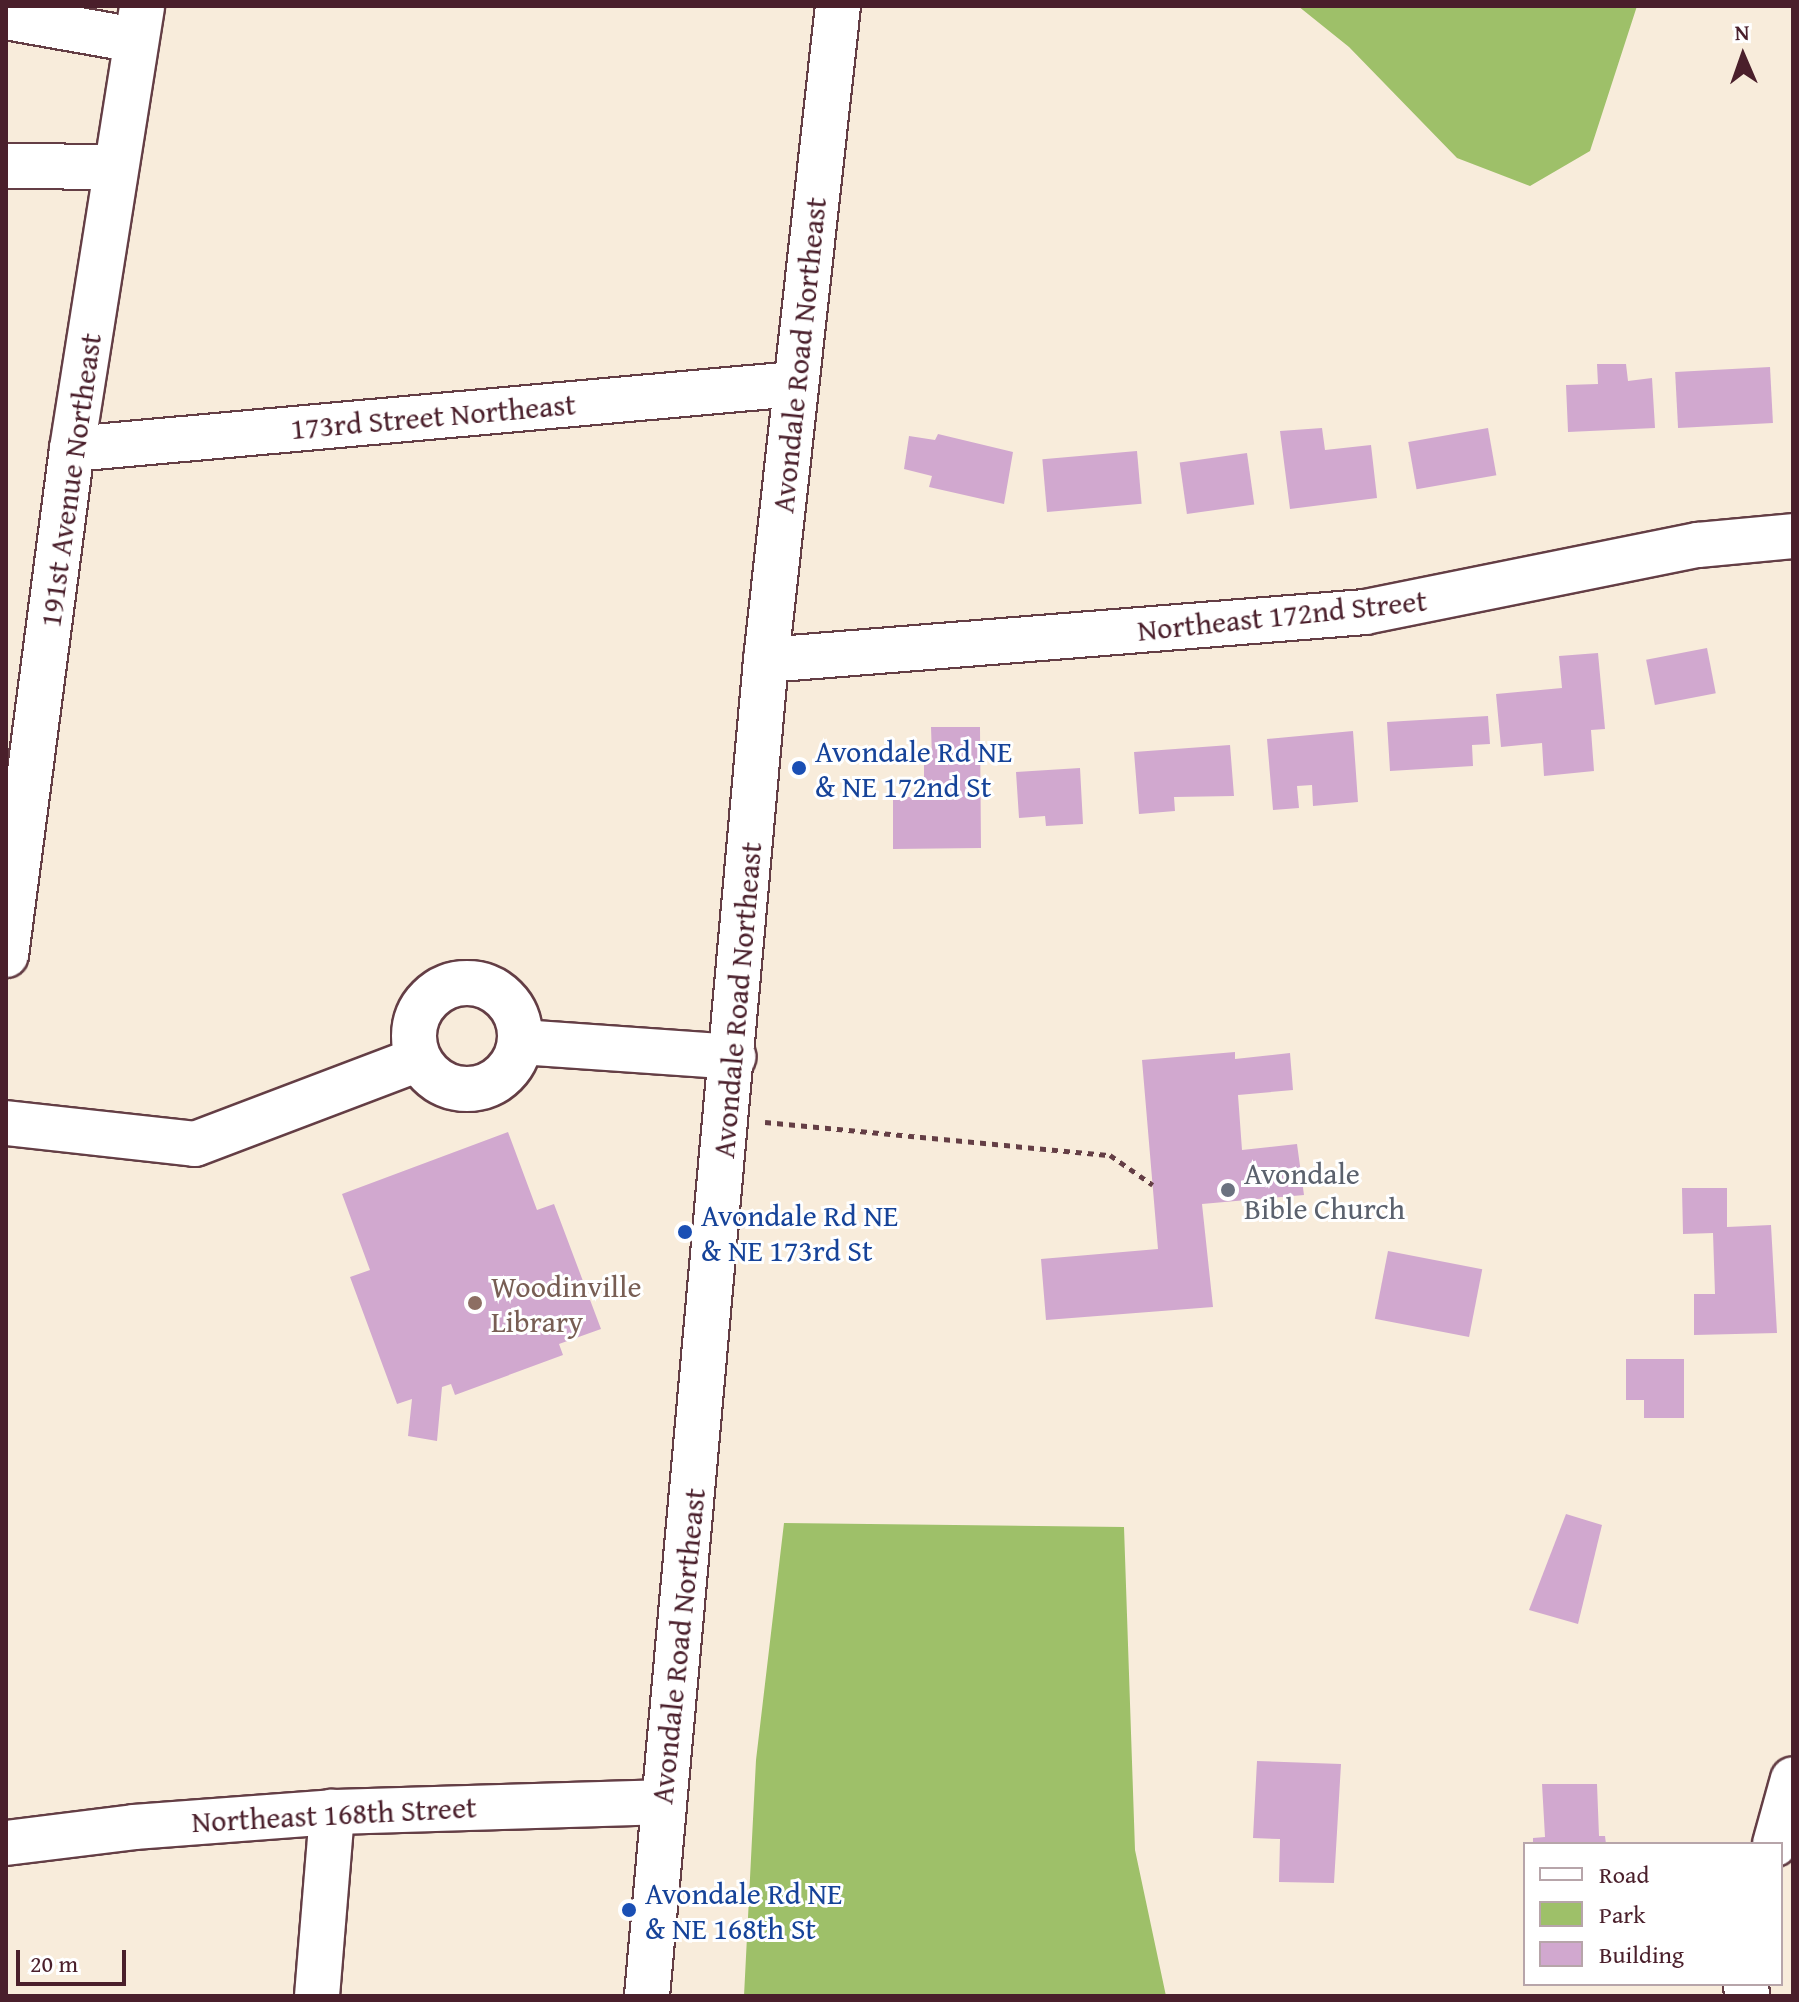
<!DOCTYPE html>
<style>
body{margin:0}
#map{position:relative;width:1799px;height:2002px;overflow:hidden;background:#f8ecdb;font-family:"Gentium Book Plus",serif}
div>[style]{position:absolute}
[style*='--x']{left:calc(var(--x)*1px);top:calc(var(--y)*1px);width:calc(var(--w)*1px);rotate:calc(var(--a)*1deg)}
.green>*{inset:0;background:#9ec069}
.building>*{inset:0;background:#d1a8cf;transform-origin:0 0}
.path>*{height:5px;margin-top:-2.5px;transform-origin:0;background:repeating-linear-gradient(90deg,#643e45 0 6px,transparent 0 12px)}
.roads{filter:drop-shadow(2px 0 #643e45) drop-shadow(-2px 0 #643e45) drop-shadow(0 2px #643e45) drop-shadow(0 -2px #643e45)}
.minor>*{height:44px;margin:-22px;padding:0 22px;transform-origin:22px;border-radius:22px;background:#fff}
.minor>.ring{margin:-22px;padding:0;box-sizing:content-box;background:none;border:44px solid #fff;border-radius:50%}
.major>*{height:44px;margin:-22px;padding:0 22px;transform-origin:22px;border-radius:22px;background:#fff}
.dots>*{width:22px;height:22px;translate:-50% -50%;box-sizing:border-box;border:4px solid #fff;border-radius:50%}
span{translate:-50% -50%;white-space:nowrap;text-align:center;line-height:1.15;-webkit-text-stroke:6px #fff;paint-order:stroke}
.street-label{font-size:30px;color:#4a1f2b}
.transit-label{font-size:30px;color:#164399}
.left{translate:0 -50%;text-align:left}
.worship-label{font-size:30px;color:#5b616d}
.education-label{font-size:30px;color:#785e54}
.frame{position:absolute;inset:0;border:8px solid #4a1f2b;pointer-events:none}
.legend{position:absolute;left:1523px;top:1842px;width:260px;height:144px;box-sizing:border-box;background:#fff;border:2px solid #b7a5aa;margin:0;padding:10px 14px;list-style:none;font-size:24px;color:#4a1f2b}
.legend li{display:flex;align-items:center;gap:16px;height:40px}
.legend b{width:40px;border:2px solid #b7a5aa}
.north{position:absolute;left:1703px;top:16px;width:80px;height:80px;-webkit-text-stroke:6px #fff;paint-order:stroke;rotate:358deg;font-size:22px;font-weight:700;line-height:32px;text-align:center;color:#4a1f2b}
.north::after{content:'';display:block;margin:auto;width:28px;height:36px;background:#4a1f2b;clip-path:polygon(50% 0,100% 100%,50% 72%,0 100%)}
.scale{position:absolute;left:16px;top:1950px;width:110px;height:36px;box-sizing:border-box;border:4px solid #4a1f2b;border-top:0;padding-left:10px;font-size:24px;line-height:28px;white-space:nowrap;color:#4a1f2b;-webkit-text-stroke:6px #fff;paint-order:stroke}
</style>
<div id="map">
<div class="green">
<div style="clip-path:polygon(1298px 6px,1637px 6px,1590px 151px,1530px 186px,1457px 158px,1349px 47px)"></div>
<div style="clip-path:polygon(784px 1523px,1124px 1527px,1135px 1850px,1166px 1996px,744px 1996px,756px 1760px)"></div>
</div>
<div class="building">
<div style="clip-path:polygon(1597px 364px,1626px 364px,1628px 381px,1652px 378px,1655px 428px,1568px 432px,1566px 385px,1598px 384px)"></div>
<div style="left:1770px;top:367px;width:56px;height:95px;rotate:87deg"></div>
<div style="clip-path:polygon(1322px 428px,1325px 450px,1371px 445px,1377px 498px,1290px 509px,1280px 431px)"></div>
<div style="left:1488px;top:428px;width:48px;height:81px;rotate:80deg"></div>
<div style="clip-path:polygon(938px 434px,1013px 452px,1004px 504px,929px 487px,932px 476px,904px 469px,909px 436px,935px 440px)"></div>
<div style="left:1137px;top:451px;width:53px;height:95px;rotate:85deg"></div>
<div style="left:1247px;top:453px;width:52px;height:68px;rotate:82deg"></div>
<div style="left:1707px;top:648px;width:46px;height:62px;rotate:79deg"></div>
<div style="clip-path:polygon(1598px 653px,1605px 729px,1591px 730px,1594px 771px,1544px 776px,1542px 743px,1501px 747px,1496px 694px,1562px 688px,1559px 656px)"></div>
<div style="clip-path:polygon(1488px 716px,1490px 744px,1472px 745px,1473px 766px,1390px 771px,1387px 722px)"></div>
<div style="clip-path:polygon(931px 727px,980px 727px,981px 848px,893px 849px,893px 797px,924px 797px,924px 757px,932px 758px)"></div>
<div style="clip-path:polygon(1353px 731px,1358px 802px,1313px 806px,1312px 785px,1297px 786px,1299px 808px,1273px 810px,1267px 739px)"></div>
<div style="clip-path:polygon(1230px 745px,1234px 796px,1174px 797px,1175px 811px,1139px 814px,1134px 752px)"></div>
<div style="clip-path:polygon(1080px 768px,1083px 824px,1046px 826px,1045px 816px,1019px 818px,1016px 772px)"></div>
<div style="clip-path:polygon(1235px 1052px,1235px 1059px,1290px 1053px,1293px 1090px,1238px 1095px,1242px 1150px,1297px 1144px,1304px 1195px,1202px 1204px,1213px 1307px,1046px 1320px,1041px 1259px,1158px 1249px,1142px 1060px)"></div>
<div style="clip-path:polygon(508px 1132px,537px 1210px,554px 1204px,601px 1329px,559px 1344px,563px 1355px,455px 1395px,451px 1384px,442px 1387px,437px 1441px,408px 1436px,412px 1399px,397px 1404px,350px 1277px,370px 1270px,342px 1194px)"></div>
<div style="clip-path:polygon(1682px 1188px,1727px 1188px,1727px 1227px,1771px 1225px,1777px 1333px,1694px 1335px,1694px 1294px,1715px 1294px,1713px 1233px,1683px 1234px)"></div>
<div style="left:1388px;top:1251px;width:96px;height:69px;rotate:11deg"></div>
<div style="clip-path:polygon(1626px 1359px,1684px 1359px,1684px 1418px,1644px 1418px,1644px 1400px,1626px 1400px)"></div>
<div style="clip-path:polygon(1566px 1514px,1602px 1525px,1578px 1624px,1529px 1610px)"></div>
<div style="clip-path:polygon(1257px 1761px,1341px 1764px,1334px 1883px,1279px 1882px,1280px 1839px,1253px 1838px)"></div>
<div style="clip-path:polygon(1542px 1784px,1597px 1784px,1599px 1836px,1605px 1836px,1606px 1844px,1533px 1844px,1533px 1838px,1545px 1837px)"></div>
</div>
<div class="path">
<div style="--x:765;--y:1122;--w:347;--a:5.5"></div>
<div style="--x:1110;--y:1155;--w:52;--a:34.9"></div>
</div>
<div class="roads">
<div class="minor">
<div style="--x:6;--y:17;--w:131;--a:10.1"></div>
<div style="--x:6;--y:166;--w:109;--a:0.5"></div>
<div style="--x:72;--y:449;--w:726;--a:-5.14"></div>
<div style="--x:766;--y:660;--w:601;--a:-4.58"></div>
<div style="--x:1365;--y:612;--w:340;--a:-11.4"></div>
<div style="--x:1698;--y:545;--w:95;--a:-5.4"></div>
<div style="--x:6;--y:955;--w:510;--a:-82.57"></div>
<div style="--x:72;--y:449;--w:448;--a:-81"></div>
<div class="ring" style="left:414px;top:983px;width:62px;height:62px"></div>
<div style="--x:521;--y:1042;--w:213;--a:4"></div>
<div style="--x:6;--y:1123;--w:190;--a:6.3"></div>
<div style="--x:195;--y:1144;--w:236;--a:-20.8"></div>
<div style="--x:6;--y:1843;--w:129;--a:-7.1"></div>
<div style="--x:134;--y:1827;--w:199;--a:-4.3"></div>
<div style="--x:332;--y:1812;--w:331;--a:-1.7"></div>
<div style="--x:1775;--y:1844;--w:67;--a:-74.5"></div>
<div style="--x:1746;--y:1984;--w:12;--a:85"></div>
<div style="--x:317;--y:1996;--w:185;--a:-85.3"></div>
</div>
<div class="major">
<div style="--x:647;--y:1996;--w:1341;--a:-84.91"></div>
<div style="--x:766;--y:660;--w:658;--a:-83.72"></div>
</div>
</div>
<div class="dots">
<div style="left:799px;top:768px;background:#1a4fb4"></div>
<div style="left:1228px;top:1190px;background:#6b7280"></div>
<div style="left:685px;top:1232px;background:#1a4fb4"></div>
<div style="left:475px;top:1303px;background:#8d6e63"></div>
<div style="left:629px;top:1910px;background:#1a4fb4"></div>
</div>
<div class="street-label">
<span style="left:799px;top:355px;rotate:-84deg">Avondale Road Northeast</span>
<span style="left:433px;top:416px;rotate:-5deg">173rd Street Northeast</span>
<span style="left:70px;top:480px;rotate:-82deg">191st Avenue Northeast</span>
<span style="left:1282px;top:615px;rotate:-6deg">Northeast 172nd Street</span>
<span style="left:737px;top:1000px;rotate:-85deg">Avondale Road Northeast</span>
<span style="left:678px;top:1646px;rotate:-84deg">Avondale Road Northeast</span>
<span style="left:334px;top:1814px;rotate:-3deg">Northeast 168th Street</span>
</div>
<div class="transit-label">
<span class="left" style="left:815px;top:768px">Avondale Rd NE<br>&amp; NE 172nd St</span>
<span class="left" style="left:701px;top:1232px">Avondale Rd NE<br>&amp; NE 173rd St</span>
<span class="left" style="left:645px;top:1910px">Avondale Rd NE<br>&amp; NE 168th St</span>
</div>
<div class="worship-label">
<span class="left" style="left:1244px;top:1190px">Avondale<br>Bible Church</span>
</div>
<div class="education-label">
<span class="left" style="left:491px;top:1303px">Woodinville<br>Library</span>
</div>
<div class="frame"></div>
<ul class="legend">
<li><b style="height:10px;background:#fff"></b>Road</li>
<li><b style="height:22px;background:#9ec069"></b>Park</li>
<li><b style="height:22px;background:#d1a8cf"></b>Building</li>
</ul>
<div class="north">N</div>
<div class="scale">20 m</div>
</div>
